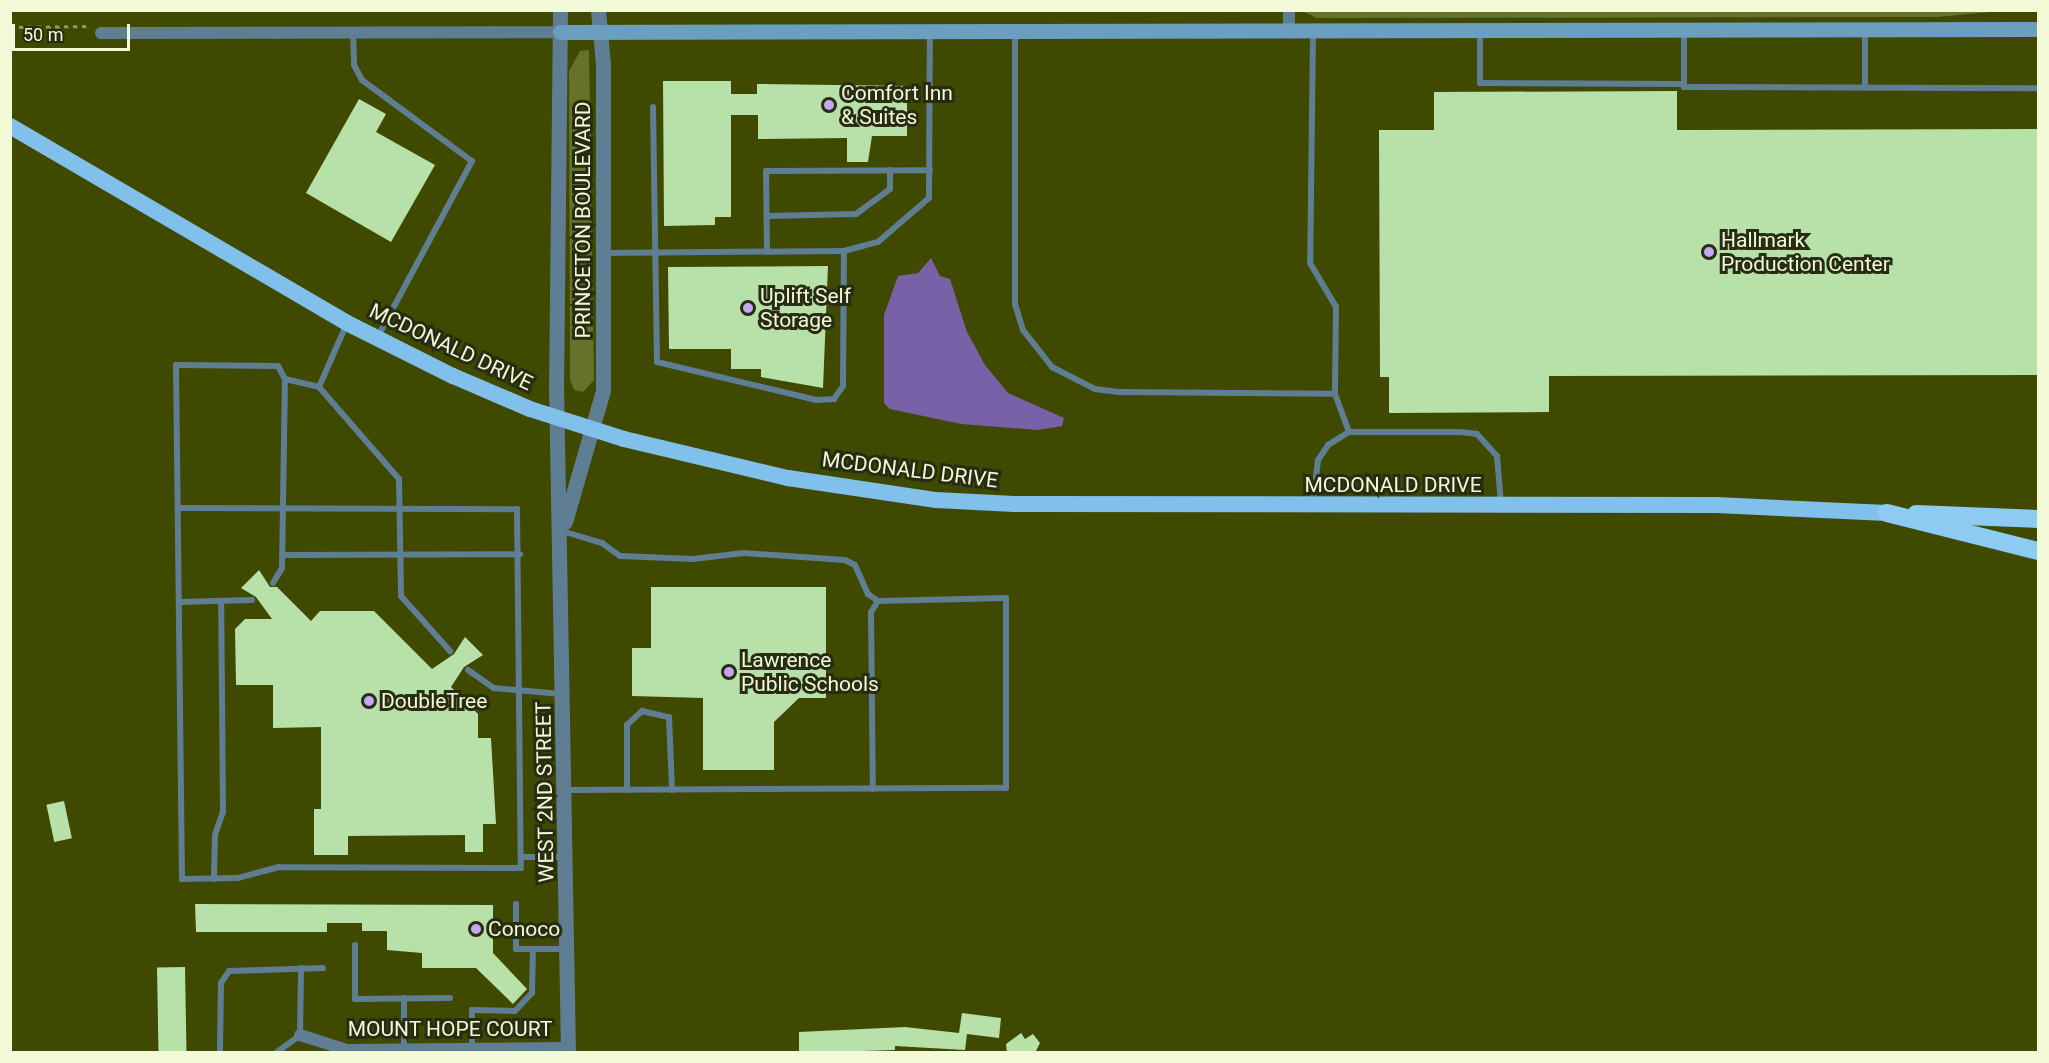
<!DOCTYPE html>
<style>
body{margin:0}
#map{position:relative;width:2049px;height:1063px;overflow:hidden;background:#3f4900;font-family:Roboto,sans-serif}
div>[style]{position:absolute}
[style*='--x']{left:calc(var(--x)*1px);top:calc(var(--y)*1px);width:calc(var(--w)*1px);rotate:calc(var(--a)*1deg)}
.green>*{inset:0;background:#66722b}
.water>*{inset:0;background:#7861a6}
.building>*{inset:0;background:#b7e1a9;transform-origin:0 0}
.path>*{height:3px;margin-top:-1.5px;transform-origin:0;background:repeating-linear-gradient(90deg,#919a63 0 4.5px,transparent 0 9px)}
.service>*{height:6px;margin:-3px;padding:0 3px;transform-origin:3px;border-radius:3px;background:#5f7e93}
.minor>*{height:12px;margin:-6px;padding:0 6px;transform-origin:6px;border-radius:6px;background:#5f7e93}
.tertiary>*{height:15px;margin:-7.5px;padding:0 7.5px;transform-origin:7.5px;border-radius:7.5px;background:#5f7e93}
.secondary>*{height:15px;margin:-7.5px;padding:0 7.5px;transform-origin:7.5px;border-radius:7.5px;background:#6c9ebf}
.trunk>*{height:16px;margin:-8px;padding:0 8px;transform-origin:8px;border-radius:8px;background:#81c0ea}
.motorway>*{height:18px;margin:-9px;padding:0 9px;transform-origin:9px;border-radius:9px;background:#8dcbf3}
.dots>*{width:16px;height:16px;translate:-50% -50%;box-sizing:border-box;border:3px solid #272c12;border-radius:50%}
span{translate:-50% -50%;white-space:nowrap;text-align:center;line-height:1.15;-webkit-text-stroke:6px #272c12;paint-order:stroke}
.poi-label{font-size:21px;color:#f1f9d7}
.left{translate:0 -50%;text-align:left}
.street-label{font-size:21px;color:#f1f9d7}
.frame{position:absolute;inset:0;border:12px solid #f1f9d7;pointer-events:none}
.scale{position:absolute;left:12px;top:24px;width:118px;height:27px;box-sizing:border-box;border:3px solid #f1f9d7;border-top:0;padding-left:8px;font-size:18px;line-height:21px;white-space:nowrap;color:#f1f9d7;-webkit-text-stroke:4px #272c12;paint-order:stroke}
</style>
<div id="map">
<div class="green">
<div style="clip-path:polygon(1302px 11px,2001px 11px,1937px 17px,1317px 18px)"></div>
<div style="clip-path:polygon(589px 50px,594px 380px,583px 392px,574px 390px,570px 380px,569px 71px,580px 51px)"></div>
</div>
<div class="water">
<div style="clip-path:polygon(931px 258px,940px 276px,950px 279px,967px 332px,985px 365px,1008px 393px,1064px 418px,1062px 426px,1038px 430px,961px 424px,890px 409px,884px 403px,884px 315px,898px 276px,918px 273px)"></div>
</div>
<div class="building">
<div style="clip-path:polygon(663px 81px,731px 81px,731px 94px,757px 94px,757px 84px,907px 86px,907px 136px,872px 136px,868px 162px,847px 162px,847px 138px,758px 139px,758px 115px,731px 115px,731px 217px,715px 217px,715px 225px,664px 226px)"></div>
<div style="clip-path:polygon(1677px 91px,1677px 130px,2038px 129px,2038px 375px,1549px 376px,1549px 412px,1389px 413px,1389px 377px,1380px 377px,1379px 130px,1434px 130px,1434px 92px)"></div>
<div style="clip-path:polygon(359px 99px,386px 114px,376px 132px,435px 165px,391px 242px,306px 193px)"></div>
<div style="clip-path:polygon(828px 266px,823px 388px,761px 377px,761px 369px,731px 369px,731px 349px,669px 349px,668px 267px)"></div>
<div style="clip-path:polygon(259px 570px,270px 587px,277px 587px,311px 621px,320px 611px,374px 611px,432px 669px,454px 654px,465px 637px,483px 655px,464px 667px,451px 687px,478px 714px,478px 738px,491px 738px,496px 824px,483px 824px,483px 852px,465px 852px,465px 835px,348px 836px,348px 855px,314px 855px,314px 809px,321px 809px,321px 727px,273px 728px,273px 685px,236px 685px,235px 629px,245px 619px,272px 619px,256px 597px,241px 588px)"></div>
<div style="clip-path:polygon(651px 587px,826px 587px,826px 698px,799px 698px,774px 722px,774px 770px,703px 770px,703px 698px,632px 696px,632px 648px,651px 648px)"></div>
<div style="left:64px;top:801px;width:38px;height:18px;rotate:78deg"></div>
<div style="clip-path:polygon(195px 904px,493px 905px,493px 953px,527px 989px,513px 1004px,476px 968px,422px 968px,422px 953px,387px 950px,387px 931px,362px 931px,362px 923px,327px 923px,327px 932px,196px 932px)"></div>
<div style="left:185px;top:967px;width:84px;height:28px;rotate:89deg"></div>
<div style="clip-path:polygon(962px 1013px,1001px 1018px,999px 1038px,967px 1034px,965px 1050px,895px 1046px,895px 1050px,799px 1053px,799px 1032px,905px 1027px,959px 1033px)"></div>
<div style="clip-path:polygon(1021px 1033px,1025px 1039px,1033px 1034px,1040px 1043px,1035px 1053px,1007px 1053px,1006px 1044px)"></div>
</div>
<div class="path">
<div style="--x:10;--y:27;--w:79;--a:-0.7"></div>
</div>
<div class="service">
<div style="--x:1684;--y:31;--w:56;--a:90"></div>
<div style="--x:1684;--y:87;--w:354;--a:0.2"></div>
<div style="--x:1865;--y:31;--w:56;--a:90"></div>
<div style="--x:353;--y:32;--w:33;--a:88"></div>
<div style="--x:354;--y:65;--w:17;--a:62"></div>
<div style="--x:362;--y:80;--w:137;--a:36.4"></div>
<div style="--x:472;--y:161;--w:201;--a:118.2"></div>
<div style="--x:1015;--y:32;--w:272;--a:90"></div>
<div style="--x:1015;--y:304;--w:27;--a:73"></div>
<div style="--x:1023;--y:330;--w:47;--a:51.9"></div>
<div style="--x:1052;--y:367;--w:48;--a:27.1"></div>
<div style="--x:1095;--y:389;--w:26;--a:7"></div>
<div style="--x:1121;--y:392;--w:214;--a:0.5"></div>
<div style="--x:1313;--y:32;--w:231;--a:90.7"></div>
<div style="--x:1310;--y:263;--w:51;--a:59.4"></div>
<div style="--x:1336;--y:307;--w:87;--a:90.7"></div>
<div style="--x:1335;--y:394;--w:40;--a:69.8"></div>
<div style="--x:1480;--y:32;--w:51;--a:90"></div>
<div style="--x:1480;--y:83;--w:204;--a:0.3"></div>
<div style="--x:653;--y:107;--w:255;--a:89.1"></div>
<div style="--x:657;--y:362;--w:163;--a:13.4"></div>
<div style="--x:816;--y:400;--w:18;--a:-3"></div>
<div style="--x:834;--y:399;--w:16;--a:-55"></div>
<div style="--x:843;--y:386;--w:135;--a:-89.6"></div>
<div style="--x:767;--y:216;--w:89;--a:-1.3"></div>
<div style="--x:856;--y:214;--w:42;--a:-36.3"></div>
<div style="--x:890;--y:189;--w:19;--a:-90"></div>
<div style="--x:767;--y:251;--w:80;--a:-90.7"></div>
<div style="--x:766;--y:171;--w:164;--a:-0.3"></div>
<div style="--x:605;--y:253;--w:239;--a:-0.5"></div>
<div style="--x:844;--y:251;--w:35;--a:-15"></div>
<div style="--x:878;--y:242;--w:67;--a:-40.8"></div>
<div style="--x:929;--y:198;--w:166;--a:-89.7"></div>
<div style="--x:347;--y:323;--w:70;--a:113.6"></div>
<div style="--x:319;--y:387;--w:122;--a:49"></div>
<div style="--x:399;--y:479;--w:117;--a:89"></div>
<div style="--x:401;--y:596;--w:74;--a:48.3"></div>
<div style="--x:1313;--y:503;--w:43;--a:-83.4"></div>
<div style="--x:1318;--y:460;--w:18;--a:-56"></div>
<div style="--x:1328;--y:445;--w:25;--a:-32"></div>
<div style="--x:1349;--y:432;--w:112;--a:0"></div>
<div style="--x:1461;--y:432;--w:16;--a:7"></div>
<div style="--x:1477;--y:434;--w:30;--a:48"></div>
<div style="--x:1497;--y:456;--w:48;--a:85.2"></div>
<div style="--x:178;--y:508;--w:339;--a:0.2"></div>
<div style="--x:517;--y:509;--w:359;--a:89.4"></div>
<div style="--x:521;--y:868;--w:242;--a:-179.8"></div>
<div style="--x:279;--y:867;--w:42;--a:165"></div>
<div style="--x:238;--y:878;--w:56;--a:179"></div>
<div style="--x:182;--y:879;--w:514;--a:-90.67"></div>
<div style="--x:176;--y:365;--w:102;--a:0.6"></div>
<div style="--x:278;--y:366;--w:15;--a:62"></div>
<div style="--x:285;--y:379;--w:35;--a:13"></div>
<div style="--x:562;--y:531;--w:42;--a:16.7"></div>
<div style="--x:602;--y:543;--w:22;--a:36"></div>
<div style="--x:620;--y:556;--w:73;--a:2.4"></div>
<div style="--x:693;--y:559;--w:51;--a:-6.7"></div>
<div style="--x:744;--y:553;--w:101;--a:4"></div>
<div style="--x:845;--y:560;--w:11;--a:27"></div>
<div style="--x:855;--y:565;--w:32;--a:66"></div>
<div style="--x:868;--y:594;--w:12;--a:35"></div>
<div style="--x:282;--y:555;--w:238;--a:-0.2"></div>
<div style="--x:273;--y:583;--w:17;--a:-59"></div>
<div style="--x:282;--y:568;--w:189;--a:-89.1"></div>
<div style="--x:179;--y:602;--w:73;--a:-1.6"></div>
<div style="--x:468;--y:670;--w:32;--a:35"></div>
<div style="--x:494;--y:688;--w:67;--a:5.1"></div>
<div style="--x:567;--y:790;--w:439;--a:-0.3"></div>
<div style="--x:1006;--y:788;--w:190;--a:-90"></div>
<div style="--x:1006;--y:598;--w:128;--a:178.7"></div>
<div style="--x:878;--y:601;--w:13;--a:122"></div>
<div style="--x:871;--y:612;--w:177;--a:89.4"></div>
<div style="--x:627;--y:790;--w:65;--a:-90"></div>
<div style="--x:627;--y:725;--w:21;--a:-43"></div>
<div style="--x:642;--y:711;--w:28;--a:13"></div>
<div style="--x:669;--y:717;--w:73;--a:87.6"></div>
<div style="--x:521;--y:857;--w:44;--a:0"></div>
<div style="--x:214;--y:879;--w:44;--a:-88.7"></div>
<div style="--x:215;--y:835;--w:24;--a:-71"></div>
<div style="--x:223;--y:812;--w:211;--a:-90.5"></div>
<div style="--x:516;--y:904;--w:45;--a:90"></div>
<div style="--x:516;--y:949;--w:51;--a:0"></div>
<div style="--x:355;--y:945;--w:54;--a:90"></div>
<div style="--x:355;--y:999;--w:95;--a:-0.6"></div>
<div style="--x:404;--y:998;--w:51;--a:90"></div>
<div style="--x:472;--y:1049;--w:39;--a:-90"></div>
<div style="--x:472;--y:1010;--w:43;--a:1.3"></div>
<div style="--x:515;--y:1011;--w:25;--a:-47"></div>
<div style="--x:532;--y:993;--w:44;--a:-88.7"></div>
<div style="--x:220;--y:1052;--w:69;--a:-89.2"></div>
<div style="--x:221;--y:983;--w:14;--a:-56"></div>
<div style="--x:229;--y:971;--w:94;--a:-1.8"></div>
<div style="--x:277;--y:1052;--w:29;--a:-36"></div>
<div style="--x:300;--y:1035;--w:67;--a:-89.1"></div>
</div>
<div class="minor">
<div style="--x:1289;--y:10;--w:21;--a:90"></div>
<div style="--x:101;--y:33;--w:459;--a:-0.1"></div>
<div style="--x:300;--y:1035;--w:49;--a:17.7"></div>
<div style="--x:347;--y:1050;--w:221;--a:-0.5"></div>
</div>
<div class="tertiary">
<div style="--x:560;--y:10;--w:375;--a:90.6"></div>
<div style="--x:556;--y:385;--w:667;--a:88.97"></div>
<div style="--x:565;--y:522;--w:137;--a:-73.9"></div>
<div style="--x:603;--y:390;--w:326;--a:-90"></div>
<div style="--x:603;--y:64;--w:54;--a:-95.3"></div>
</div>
<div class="secondary">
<div style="--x:560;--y:32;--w:1478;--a:-0.12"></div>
</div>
<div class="trunk">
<div style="--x:10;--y:126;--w:390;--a:30.3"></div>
<div style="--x:347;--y:323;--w:119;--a:26.6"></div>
<div style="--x:453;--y:376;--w:84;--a:23.2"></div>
<div style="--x:530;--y:409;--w:99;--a:17.7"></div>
<div style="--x:624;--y:439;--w:169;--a:13.4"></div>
<div style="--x:788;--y:478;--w:150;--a:8.5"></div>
<div style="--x:936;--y:500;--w:78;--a:2.9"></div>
<div style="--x:1014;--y:504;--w:702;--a:0.08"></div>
<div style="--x:1716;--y:505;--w:171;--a:2.7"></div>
</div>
<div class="motorway">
<div style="--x:1887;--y:513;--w:156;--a:14.1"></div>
<div style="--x:1916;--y:514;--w:122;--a:2.3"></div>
</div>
<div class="dots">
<div style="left:829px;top:105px;background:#c0a8f4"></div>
<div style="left:1709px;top:252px;background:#c0a8f4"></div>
<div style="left:748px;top:308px;background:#c0a8f4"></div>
<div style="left:729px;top:672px;background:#c0a8f4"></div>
<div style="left:369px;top:701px;background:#c0a8f4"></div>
<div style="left:476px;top:929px;background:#c0a8f4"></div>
</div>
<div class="poi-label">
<span class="left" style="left:841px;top:105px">Comfort Inn<br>&amp; Suites</span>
<span class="left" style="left:1721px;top:252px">Hallmark<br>Production Center</span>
<span class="left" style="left:760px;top:308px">Uplift Self<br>Storage</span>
<span class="left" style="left:741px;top:672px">Lawrence<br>Public Schools</span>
<span class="left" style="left:381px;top:701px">DoubleTree</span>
<span class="left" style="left:488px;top:929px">Conoco</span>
</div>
<div class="street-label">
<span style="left:583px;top:220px;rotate:-90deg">PRINCETON BOULEVARD</span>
<span style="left:451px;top:347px;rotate:25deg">MCDONALD DRIVE</span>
<span style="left:910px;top:470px;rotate:7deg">MCDONALD DRIVE</span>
<span style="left:1393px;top:485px">MCDONALD DRIVE</span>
<span style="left:545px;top:792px;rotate:-91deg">WEST 2ND STREET</span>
<span style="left:450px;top:1029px">MOUNT HOPE COURT</span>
</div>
<div class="frame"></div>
<div class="scale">50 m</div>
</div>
